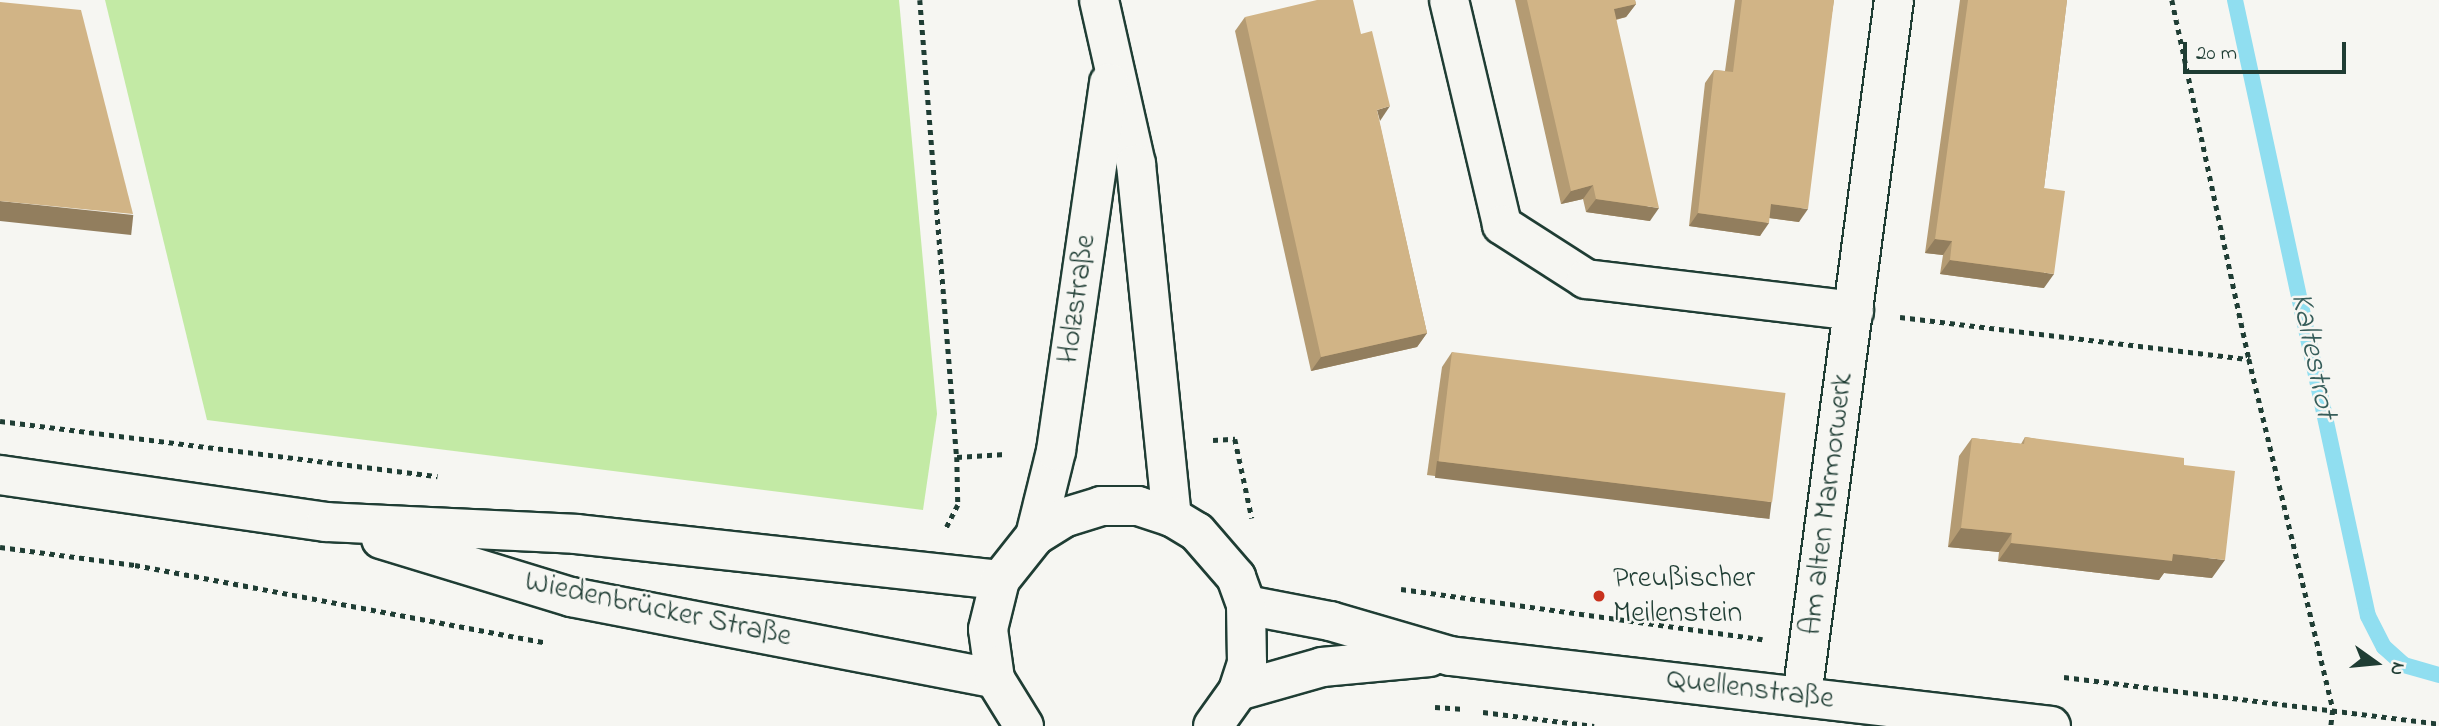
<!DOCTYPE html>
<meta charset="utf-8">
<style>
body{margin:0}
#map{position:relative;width:2439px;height:726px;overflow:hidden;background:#f6f6f2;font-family:"Indie Flower",sans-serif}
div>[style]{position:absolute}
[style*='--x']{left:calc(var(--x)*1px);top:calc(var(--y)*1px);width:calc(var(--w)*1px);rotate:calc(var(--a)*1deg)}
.green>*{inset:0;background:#c3eaa5}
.stream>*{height:16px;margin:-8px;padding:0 8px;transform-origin:8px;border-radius:8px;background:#90def0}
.path>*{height:4.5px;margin-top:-2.25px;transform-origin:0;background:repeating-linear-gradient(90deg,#1f3d34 0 5px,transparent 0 10px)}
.roads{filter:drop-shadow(2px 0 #1f3d34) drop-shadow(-2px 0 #1f3d34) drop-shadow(0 2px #1f3d34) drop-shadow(0 -2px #1f3d34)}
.minor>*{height:38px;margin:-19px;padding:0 19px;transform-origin:19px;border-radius:19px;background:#f6f6f2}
.tertiary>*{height:38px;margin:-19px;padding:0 19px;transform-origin:19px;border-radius:19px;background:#f6f6f2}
.secondary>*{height:38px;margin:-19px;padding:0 19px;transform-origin:19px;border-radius:19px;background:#f6f6f2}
.wall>*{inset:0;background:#b49b73}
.shaded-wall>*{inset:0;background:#927e5e;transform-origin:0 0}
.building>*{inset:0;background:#d1b486;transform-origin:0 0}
.dots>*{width:19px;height:19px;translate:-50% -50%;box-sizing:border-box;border:4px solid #f6f6f2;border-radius:50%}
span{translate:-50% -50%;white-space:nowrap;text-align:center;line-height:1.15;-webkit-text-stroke:5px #f6f6f2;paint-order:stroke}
.street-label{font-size:30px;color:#1f3d34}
.poi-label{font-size:30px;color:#1f3d34}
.left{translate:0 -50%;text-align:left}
.water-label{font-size:32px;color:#365d5a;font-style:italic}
.north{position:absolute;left:2341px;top:628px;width:70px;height:70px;-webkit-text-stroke:5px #f6f6f2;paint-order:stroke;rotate:105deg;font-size:19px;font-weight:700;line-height:28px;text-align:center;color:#1f3d34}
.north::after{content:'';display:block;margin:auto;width:24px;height:32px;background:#1f3d34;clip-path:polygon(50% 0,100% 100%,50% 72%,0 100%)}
.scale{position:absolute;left:2183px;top:42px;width:163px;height:32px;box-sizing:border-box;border:4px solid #1f3d34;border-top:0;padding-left:9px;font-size:21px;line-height:24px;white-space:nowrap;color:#1f3d34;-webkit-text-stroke:5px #f6f6f2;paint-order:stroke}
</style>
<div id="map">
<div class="green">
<div style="clip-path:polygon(105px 0,899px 0,937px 414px,923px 510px,207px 420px)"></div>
</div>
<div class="stream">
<div style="--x:2235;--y:0;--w:630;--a:77.82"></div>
<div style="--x:2368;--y:616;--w:35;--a:63"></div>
<div style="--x:2384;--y:647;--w:27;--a:42"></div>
<div style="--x:2404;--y:665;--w:36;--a:16"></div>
</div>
<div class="path">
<div style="--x:920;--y:0;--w:458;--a:85.4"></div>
<div style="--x:957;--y:457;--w:48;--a:88.8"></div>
<div style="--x:958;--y:505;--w:25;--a:117"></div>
<div style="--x:2172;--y:0;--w:367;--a:77.9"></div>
<div style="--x:2249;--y:359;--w:361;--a:76.5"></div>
<div style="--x:2333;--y:710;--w:16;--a:97"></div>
<div style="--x:1900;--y:317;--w:352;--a:6.9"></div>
<div style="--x:0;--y:421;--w:441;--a:7.2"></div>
<div style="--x:1213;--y:440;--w:22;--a:-3"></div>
<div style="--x:1235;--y:439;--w:81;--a:77.9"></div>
<div style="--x:957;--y:457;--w:48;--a:-3.6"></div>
<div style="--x:0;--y:547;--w:136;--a:7.6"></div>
<div style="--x:135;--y:565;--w:419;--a:10.7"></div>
<div style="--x:1401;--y:589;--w:365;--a:7.9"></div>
<div style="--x:2064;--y:677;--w:378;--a:7.1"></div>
<div style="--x:1435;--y:707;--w:26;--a:4"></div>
<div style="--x:1483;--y:712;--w:112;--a:7.2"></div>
</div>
<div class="roads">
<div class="minor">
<div style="--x:1449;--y:0;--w:231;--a:76.7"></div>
<div style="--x:1502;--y:225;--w:100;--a:32.7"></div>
<div style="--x:1586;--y:279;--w:270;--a:6.8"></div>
<div style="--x:1246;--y:605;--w:86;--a:10.8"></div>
<div style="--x:1330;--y:621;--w:125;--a:16.3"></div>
<div style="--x:1450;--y:656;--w:605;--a:6.64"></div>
<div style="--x:1238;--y:691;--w:87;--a:-15.9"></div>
<div style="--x:1322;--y:667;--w:108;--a:-5.3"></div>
<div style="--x:1802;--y:696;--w:702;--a:-82.47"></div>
</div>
<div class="tertiary">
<div style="--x:0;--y:475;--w:329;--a:8.2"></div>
<div style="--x:326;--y:522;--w:250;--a:2.7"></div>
<div style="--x:576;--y:534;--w:426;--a:6.2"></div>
<div style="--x:381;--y:539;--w:199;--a:17"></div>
<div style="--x:571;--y:597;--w:432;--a:10.9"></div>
</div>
<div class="secondary">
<div style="--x:1099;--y:0;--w:168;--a:77.3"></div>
<div style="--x:1136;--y:164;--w:355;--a:84.2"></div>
<div style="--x:1035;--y:536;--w:88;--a:-76.1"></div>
<div style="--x:1056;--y:451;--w:372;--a:-81.8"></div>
<div style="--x:1024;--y:726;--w:55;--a:-121.7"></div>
<div style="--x:995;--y:679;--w:50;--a:-98"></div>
<div style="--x:988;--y:629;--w:50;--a:-76.2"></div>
<div style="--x:1000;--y:580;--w:56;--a:-51.5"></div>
<div style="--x:1035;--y:536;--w:36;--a:-32"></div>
<div style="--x:1066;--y:517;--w:37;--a:-17"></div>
<div style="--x:1101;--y:506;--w:37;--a:0"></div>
<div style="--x:1138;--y:506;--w:36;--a:18"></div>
<div style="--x:1172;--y:517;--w:29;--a:31"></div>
<div style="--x:1197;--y:532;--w:60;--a:49.1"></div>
<div style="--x:1236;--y:577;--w:30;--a:70"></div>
<div style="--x:1246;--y:605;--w:58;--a:89"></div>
<div style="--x:1247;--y:663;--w:29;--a:108"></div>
<div style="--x:1238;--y:691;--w:43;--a:125.5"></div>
</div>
</div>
<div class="wall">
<div style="clip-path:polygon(1515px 0,1635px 0,1636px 4px,1626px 17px,1616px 20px,1650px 221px,1586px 212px,1583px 199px,1561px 204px)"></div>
<div style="clip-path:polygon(1735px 0,1834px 0,1799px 222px,1769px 218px,1760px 236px,1689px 226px,1705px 83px,1714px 70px,1725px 71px)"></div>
<div style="clip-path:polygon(1960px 0,2067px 0,2044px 188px,2044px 288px,1940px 274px,1943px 255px,1925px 253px)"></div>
<div style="clip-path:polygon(1245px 17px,1379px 121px,1427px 333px,1417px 347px,1311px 371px,1235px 31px)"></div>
<div style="clip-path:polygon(1452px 352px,1771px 503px,1761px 518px,1427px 475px,1442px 367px)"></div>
<div style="clip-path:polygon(2025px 437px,2184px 465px,2212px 578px,2164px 573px,2159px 580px,1998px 561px,1999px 552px,1948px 547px,1959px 456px,1972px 438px,2021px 444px)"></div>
</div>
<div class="shaded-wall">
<div style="clip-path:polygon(1636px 4px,1626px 17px,1604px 22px,1614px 9px)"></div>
<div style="clip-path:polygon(1390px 106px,1380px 121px,1377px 110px)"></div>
<div style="clip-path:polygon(1593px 185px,1583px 199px,1561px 204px,1571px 191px)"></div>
<div style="clip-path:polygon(1596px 199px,1659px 208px,1650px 221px,1586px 212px)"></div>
<div style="left:0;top:201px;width:134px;height:20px;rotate:6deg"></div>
<div style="clip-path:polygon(1771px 204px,1808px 209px,1799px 222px,1762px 217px)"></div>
<div style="clip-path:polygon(1698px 213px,1769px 223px,1760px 236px,1689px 226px)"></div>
<div style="clip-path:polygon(1935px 239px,1952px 241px,1943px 255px,1925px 253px)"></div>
<div style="clip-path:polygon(1950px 260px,2054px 274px,2044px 288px,1940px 274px)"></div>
<div style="clip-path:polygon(1427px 333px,1417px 347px,1311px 371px,1321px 357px)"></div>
<div style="left:1437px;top:461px;width:337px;height:17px;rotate:7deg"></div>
<div style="clip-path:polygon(1961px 528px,2012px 533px,1999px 552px,1948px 547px)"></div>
<div style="clip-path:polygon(2011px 543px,2173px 554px,2225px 560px,2212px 578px,2164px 573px,2159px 580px,1998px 561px)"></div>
</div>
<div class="building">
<div style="clip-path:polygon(1317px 0,1353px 0,1361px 34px,1372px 31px,1390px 106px,1377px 110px,1427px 333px,1321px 357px,1245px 17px)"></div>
<div style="clip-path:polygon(1527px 0,1635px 0,1636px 4px,1614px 9px,1659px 208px,1596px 199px,1593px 185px,1571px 191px)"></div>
<div style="clip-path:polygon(1742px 0,1834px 0,1808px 209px,1771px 204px,1769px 223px,1698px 213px,1714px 70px,1733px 72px)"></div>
<div style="clip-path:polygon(1968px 0,2067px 0,2044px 188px,2065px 191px,2054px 274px,1950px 260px,1952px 241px,1935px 239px)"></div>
<div style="clip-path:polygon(0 2px,81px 10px,133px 214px,0 201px)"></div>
<div style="left:1452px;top:352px;width:336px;height:110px;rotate:7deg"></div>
<div style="clip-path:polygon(2025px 437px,2184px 458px,2184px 465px,2235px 471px,2225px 560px,2173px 554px,2172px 561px,2011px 543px,2012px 533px,1961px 528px,1972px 438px,2024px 444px)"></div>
</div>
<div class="dots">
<div style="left:1599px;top:596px;background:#c8321e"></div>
</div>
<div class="street-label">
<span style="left:1078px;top:299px;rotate:-82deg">Holzstraße</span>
<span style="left:1828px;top:504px;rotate:-83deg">Am alten Marmorwerk</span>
<span style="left:658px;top:610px;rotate:12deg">Wiedenbrücker Straße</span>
<span style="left:1750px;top:690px;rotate:7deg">Quellenstraße</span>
</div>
<div class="poi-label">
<span class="left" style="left:1613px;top:596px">Preußischer<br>Meilenstein</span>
</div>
<div class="water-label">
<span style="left:2312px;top:356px;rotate:78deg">Kaltestrot</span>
</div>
<div class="north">N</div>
<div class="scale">20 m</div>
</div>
